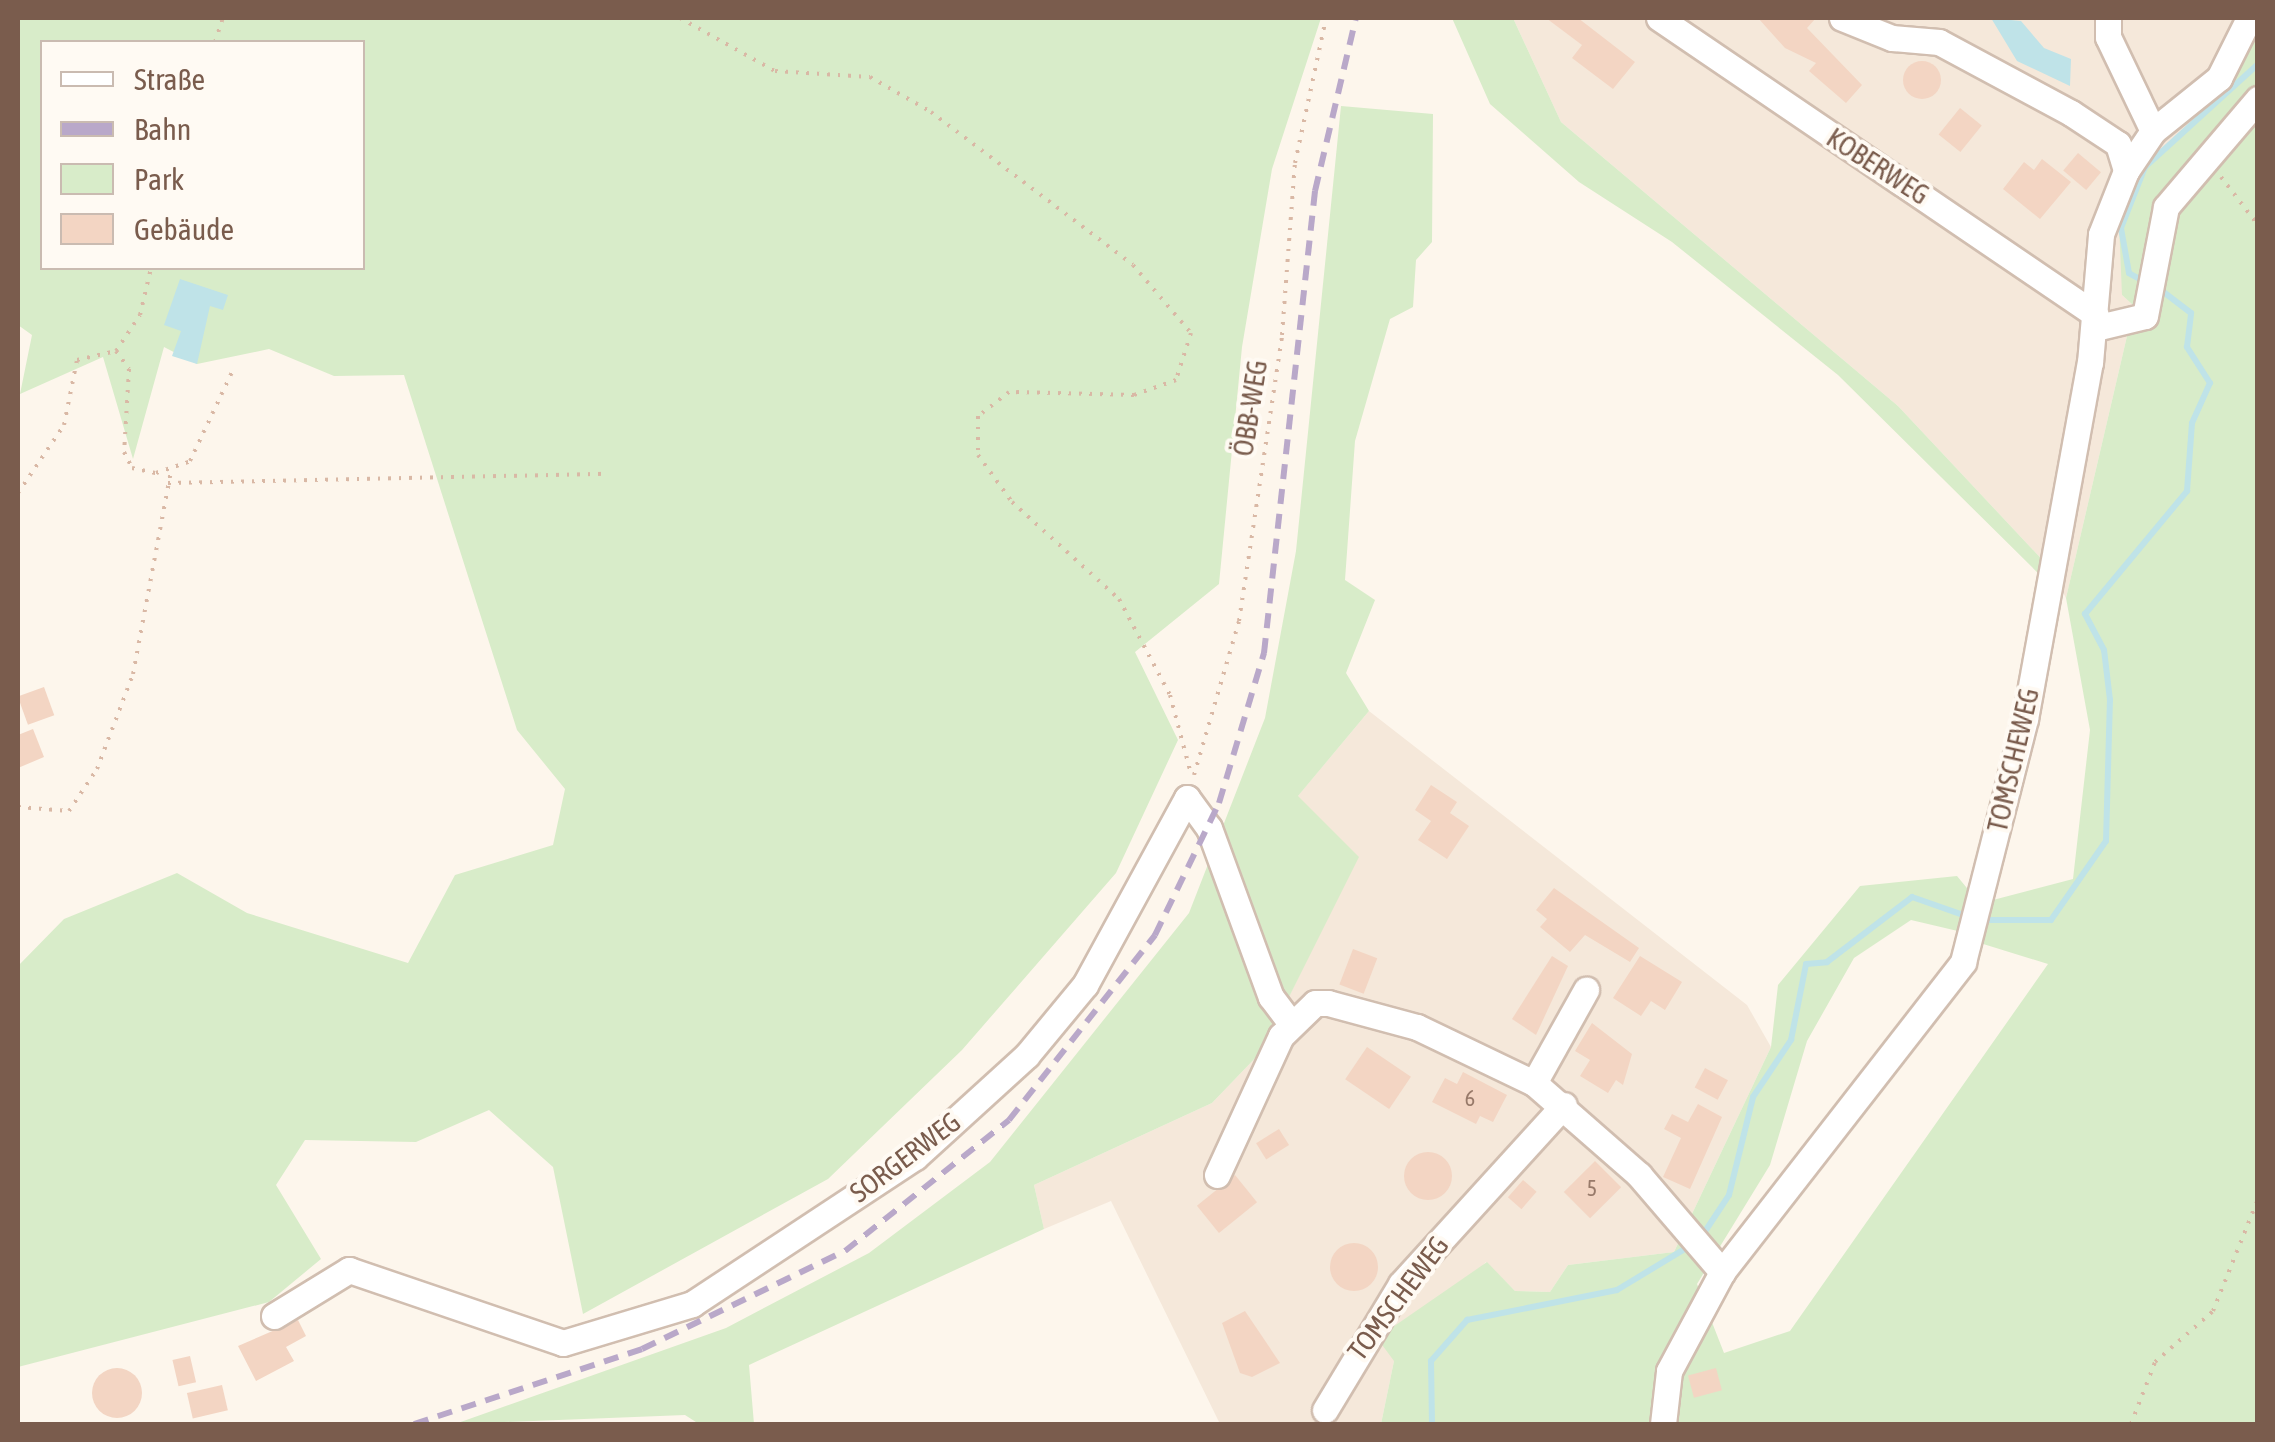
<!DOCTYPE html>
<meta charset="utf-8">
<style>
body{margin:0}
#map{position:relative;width:2275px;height:1442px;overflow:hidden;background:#fdf6ec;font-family:"Asap Condensed",sans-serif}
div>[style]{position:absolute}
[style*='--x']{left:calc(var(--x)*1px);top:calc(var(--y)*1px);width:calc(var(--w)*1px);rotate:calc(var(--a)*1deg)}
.residential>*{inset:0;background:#f5e8da}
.green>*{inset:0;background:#d8ecc9}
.water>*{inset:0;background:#bfe3e8}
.stream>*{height:6px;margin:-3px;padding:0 3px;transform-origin:3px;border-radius:3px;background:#bfe3e8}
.building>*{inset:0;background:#f3d5c3;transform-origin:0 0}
.round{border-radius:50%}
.path>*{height:4px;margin-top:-2px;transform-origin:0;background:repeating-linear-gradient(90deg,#d9b8a5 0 2.5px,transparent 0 10.5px)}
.roads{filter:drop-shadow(2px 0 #d1beb0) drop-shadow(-2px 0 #d1beb0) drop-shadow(0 2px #d1beb0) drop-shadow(0 -2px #d1beb0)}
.minor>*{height:25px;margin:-12.5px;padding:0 12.5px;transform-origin:12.5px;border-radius:12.5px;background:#fff}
.rail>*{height:6px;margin-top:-3px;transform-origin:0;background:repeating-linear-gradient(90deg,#b9a8c9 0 15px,transparent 0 25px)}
span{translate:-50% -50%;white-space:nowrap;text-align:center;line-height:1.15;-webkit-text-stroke:8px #fffaf3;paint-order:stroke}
.number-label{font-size:22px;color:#987a6a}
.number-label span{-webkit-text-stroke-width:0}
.street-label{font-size:28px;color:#7a5c4d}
.frame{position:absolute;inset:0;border:20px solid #7a5c4d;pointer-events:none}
.legend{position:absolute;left:40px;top:40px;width:325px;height:230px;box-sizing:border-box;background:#fffaf3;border:2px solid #cabbb1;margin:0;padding:12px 18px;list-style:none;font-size:30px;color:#7a5c4d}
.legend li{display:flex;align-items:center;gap:20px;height:50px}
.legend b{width:50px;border:2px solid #cabbb1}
</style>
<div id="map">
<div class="residential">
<div style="clip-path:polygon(1513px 18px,2257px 18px,2253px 49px,2207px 109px,2136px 172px,2122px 263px,2122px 295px,2134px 306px,2066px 598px,2049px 567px,1898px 406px,1561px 122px)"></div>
<div style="clip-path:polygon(1369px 711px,1747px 1005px,1771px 1047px,1674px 1252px,1568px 1265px,1550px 1292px,1515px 1291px,1486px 1262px,1394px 1361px,1381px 1424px,1220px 1424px,1111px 1201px,1044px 1229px,1034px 1185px,1212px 1103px,1262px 1051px,1301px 972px,1297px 797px)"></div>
</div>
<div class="green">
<div style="clip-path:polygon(evenodd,18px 18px,1321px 18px,1272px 169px,1242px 347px,1219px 584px,1135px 652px,1178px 740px,1116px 873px,962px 1050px,828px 1179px,583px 1314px,553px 1167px,489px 1110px,416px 1142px,305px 1140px,276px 1185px,321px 1259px,269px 1302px,18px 1367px,18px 966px,64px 919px,177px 873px,247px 913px,408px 963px,455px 875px,553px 845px,565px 789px,517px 730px,404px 375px,334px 376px,269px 349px,197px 364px,164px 347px,133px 459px,103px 357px,20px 394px,32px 335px,18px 325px,18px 18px,42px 42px,362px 42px,362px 268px,42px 268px,42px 42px)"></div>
<div style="clip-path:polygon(1452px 18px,1513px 18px,1561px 122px,1898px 406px,2049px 567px,2045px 580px,1838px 375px,1672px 242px,1579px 182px,1490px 104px)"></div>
<div style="clip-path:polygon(2257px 34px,2257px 1424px,1381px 1424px,1394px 1361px,1377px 1338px,1487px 1262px,1515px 1291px,1550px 1292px,1568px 1265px,1674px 1252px,1771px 1047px,1778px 985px,1860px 886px,1957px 876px,1971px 893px,1962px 932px,1911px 920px,1854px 958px,1807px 1041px,1770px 1165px,1697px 1284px,1724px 1353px,1790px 1331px,2048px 964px,1980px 943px,1993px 900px,2073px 879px,2090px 730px,2066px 598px,2134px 306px,2122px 295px,2119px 223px,2136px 172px,2207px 109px)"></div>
<div style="clip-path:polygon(1341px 106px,1433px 114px,1432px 242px,1416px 260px,1413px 307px,1390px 319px,1355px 441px,1345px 580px,1375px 600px,1346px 673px,1369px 711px,1298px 796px,1359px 857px,1262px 1051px,1212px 1103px,1034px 1185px,1044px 1229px,749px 1365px,754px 1424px,699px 1424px,685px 1415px,455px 1424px,726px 1328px,869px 1253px,990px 1162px,1189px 913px,1265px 718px,1296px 551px)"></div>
</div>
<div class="water">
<div style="clip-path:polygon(1991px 18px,2021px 21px,2044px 48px,2071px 59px,2070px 86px,2017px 61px)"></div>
<div style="clip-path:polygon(180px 279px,228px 295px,223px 310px,210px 306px,197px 364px,172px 356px,181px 331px,164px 325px)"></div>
</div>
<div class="stream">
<div style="--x:2145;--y:282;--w:18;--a:-151"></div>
<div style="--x:2129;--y:273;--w:46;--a:-100.1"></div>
<div style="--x:2121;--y:228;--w:66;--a:-68.5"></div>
<div style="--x:2145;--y:167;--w:153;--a:-42.3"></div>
<div style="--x:1978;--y:920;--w:73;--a:0"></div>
<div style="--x:2051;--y:920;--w:96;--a:-55.2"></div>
<div style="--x:2106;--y:841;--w:141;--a:-88.4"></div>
<div style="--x:2110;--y:700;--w:50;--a:-96.8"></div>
<div style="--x:2104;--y:650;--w:41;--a:-117.8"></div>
<div style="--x:2085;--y:614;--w:160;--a:-50.3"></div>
<div style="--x:2187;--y:491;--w:68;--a:-85.8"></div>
<div style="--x:2192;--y:423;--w:44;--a:-65.8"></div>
<div style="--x:2210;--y:383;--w:43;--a:-122.6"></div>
<div style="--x:2187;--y:347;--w:34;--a:-83"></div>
<div style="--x:2191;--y:313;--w:43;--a:-142.6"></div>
<div style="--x:1702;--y:1236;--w:49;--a:-56.6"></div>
<div style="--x:1729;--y:1195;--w:101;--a:-76.2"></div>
<div style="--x:1753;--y:1097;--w:69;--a:-56.3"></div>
<div style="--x:1791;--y:1040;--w:77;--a:-78.8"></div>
<div style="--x:1806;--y:964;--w:21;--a:-5"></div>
<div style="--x:1827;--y:962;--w:107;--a:-37.4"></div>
<div style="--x:1912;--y:897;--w:57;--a:19.4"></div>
<div style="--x:1432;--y:1424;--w:63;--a:-90.9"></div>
<div style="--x:1431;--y:1361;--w:55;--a:-48.7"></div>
<div style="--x:1467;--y:1320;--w:153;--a:-11.3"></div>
<div style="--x:1617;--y:1290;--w:89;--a:-31.2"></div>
</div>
<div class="building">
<div style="clip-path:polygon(1546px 18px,1578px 18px,1635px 62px,1613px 89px,1572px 58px,1582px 45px)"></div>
<div style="clip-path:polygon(1758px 18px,1816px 18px,1807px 28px,1862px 85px,1846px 103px,1809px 71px,1816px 63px,1785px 48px)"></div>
<div class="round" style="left:1903px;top:61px;width:38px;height:38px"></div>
<div style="left:1960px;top:108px;width:28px;height:34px;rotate:39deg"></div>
<div style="left:2078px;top:153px;width:30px;height:23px;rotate:40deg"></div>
<div style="clip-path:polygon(2042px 159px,2071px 182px,2040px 219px,2003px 189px,2024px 162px,2034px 170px)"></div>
<div style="left:44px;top:687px;width:30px;height:28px;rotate:70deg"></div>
<div style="clip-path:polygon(33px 729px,44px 757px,18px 768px,18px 735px)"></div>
<div style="clip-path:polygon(1431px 785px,1457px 802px,1450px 813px,1469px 826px,1447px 859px,1418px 840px,1431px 821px,1415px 810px)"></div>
<div style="clip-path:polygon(1554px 888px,1639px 948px,1630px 962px,1585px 935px,1570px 952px,1540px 927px,1547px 919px,1536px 910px)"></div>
<div style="left:1353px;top:949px;width:26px;height:38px;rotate:21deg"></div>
<div style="clip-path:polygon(1552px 956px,1568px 966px,1536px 1035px,1512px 1019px)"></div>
<div style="clip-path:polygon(1640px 956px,1682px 982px,1665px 1010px,1651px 1001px,1641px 1016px,1613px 998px)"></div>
<div style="clip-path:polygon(1592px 1023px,1632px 1054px,1623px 1085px,1616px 1080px,1608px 1093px,1580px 1076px,1590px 1060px,1575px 1051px)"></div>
<div style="left:1367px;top:1047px;width:53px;height:39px;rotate:34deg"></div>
<div style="left:1705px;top:1068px;width:26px;height:22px;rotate:28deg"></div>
<div style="clip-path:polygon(1463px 1072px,1507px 1095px,1493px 1122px,1480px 1116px,1476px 1124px,1432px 1102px,1445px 1078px,1457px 1084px)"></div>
<div style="clip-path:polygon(1698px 1104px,1722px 1117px,1690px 1189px,1663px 1177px,1681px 1138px,1664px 1129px,1672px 1114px,1688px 1122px)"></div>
<div style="left:1279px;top:1129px;width:19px;height:27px;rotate:58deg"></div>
<div class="round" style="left:1404px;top:1152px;width:48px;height:48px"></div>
<div style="left:1595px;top:1161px;width:37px;height:44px;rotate:45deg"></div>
<div style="left:1235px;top:1175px;width:35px;height:49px;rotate:51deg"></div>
<div style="left:1523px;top:1180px;width:18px;height:23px;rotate:41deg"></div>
<div class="round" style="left:1330px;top:1243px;width:48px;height:48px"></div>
<div style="clip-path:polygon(1245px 1311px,1280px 1363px,1252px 1377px,1240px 1373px,1222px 1323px)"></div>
<div style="clip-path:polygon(298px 1320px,306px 1336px,286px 1347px,294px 1361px,256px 1381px,238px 1346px)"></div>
<div style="left:190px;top:1356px;width:27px;height:18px;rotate:77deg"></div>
<div class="round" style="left:92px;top:1368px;width:50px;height:50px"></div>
<div style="left:1716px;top:1368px;width:23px;height:29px;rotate:75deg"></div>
<div style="left:222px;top:1385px;width:26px;height:36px;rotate:77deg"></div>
</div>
<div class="path">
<div style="--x:680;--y:18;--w:109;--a:29.2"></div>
<div style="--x:775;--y:71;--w:95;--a:3.6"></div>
<div style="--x:870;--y:77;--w:70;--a:29.8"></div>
<div style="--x:931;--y:112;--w:253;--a:37.1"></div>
<div style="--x:1133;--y:265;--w:89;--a:49.5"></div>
<div style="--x:1191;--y:333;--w:49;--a:107.7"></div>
<div style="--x:1176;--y:380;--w:45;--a:160.3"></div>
<div style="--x:1134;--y:395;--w:125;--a:-178.6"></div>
<div style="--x:1009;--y:392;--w:39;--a:142"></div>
<div style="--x:978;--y:416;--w:39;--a:90"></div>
<div style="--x:978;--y:455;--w:58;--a:54.1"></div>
<div style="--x:1012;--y:502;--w:144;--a:42.2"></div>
<div style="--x:1119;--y:599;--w:109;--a:62"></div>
<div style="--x:1170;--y:695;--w:82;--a:75.1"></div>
<div style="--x:215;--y:42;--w:25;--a:-72"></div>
<div style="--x:2221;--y:177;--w:61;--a:52.4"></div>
<div style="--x:116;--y:351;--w:22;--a:54"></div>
<div style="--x:129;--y:369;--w:83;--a:93.4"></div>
<div style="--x:124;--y:452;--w:18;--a:63"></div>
<div style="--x:132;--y:468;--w:25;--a:12"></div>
<div style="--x:156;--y:473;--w:36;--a:-19"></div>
<div style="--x:190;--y:461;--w:98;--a:-64.7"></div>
<div style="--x:116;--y:351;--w:43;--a:-56.3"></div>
<div style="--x:140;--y:315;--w:48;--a:-76.8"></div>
<div style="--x:168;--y:483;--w:439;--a:-1.2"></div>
<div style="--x:18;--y:493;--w:82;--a:-55.9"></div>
<div style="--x:64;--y:425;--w:66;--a:-78.7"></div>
<div style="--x:77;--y:360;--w:40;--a:-13"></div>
<div style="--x:1194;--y:775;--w:160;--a:-73.7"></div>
<div style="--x:1239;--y:621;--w:289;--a:-81.4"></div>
<div style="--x:1282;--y:335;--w:172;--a:-85.7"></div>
<div style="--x:1295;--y:163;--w:148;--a:-77.9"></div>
<div style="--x:18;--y:807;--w:51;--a:4.5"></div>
<div style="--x:69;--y:811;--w:50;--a:-56.3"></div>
<div style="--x:97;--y:769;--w:102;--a:-69.2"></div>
<div style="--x:133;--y:674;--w:208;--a:-79.4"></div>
<div style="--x:1696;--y:1424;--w:49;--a:0"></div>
<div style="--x:2131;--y:1424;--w:66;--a:-68.8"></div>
<div style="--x:2155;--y:1362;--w:77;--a:-41.3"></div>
<div style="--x:2213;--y:1311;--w:121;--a:-68.1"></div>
</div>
<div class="roads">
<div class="minor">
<div style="--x:1659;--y:18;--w:528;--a:34.2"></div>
<div style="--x:1842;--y:18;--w:54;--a:21.8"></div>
<div style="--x:1892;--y:38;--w:47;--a:4.9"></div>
<div style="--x:1939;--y:42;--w:150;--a:28.3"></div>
<div style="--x:2071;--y:113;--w:56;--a:33.4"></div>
<div style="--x:2118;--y:144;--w:28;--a:73"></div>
<div style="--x:2108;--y:18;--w:19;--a:90"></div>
<div style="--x:2108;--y:37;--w:104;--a:64.4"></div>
<div style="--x:2095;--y:328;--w:51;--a:-13.5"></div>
<div style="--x:2145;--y:316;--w:111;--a:-79.1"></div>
<div style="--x:2166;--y:207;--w:142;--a:-49.6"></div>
<div style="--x:1534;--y:1083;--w:107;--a:-60.8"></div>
<div style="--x:1217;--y:1175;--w:153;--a:-65.3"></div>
<div style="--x:1281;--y:1036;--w:47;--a:-44.1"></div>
<div style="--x:1315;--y:1003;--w:13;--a:0"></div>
<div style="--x:1328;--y:1003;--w:92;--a:15.1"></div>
<div style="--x:1417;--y:1027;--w:130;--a:25.6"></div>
<div style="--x:1534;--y:1083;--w:140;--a:41.2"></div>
<div style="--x:1639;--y:1175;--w:128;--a:49.4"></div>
<div style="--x:274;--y:1316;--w:88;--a:-31.5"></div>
<div style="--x:349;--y:1270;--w:226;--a:18.8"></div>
<div style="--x:563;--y:1343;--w:135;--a:-16.8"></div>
<div style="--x:692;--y:1304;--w:267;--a:-33.4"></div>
<div style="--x:915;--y:1157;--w:151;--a:-42.3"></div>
<div style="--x:1027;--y:1055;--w:91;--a:-50.4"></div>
<div style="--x:1085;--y:985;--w:213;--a:-61.4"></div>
<div style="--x:1187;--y:798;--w:37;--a:54"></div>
<div style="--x:1209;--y:828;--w:180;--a:69.9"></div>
<div style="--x:1271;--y:997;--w:31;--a:53"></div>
<div style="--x:1325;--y:1410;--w:147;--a:-58.9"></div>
<div style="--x:1401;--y:1284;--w:242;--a:-47.7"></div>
<div style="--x:1663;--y:1424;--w:53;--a:-83.5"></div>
<div style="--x:1669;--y:1371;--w:112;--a:-61.8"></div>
<div style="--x:1722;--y:1272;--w:393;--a:-52.1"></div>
<div style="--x:1963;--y:962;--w:251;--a:-75.7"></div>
<div style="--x:2025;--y:719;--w:362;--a:-79.7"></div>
<div style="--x:2090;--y:363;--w:129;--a:-85.1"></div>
<div style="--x:2101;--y:234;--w:68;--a:-68.4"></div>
<div style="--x:2126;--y:171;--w:48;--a:-56"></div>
<div style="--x:2153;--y:131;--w:85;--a:-38.8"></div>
<div style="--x:2219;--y:78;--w:67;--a:-63.4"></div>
</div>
</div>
<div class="rail">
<div style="--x:414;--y:1424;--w:240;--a:-18.2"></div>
<div style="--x:642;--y:1349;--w:225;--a:-25.8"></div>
<div style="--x:845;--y:1251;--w:210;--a:-38.6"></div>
<div style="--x:1009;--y:1120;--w:236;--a:-51.7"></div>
<div style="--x:1155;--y:935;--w:147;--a:-64.1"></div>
<div style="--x:1219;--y:803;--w:157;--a:-73.3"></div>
<div style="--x:1264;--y:653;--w:465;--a:-83.7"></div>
<div style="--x:1315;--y:191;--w:178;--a:-76.7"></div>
</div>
<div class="number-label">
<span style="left:1470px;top:1099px">6</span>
<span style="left:1592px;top:1189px">5</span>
</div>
<div class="street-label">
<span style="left:1878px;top:166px;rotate:33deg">KOBERWEG</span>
<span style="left:1250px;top:408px;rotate:-81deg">ÖBB-WEG</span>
<span style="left:2013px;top:760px;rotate:-77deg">TOMSCHEWEG</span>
<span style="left:905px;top:1157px;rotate:-37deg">SORGERWEG</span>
<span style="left:1398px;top:1298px;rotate:-53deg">TOMSCHEWEG</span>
</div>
<div class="frame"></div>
<ul class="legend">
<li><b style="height:12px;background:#fff"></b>Straße</li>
<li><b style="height:12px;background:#b9a8c9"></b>Bahn</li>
<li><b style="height:28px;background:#d8ecc9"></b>Park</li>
<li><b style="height:28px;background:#f3d5c3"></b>Gebäude</li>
</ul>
</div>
